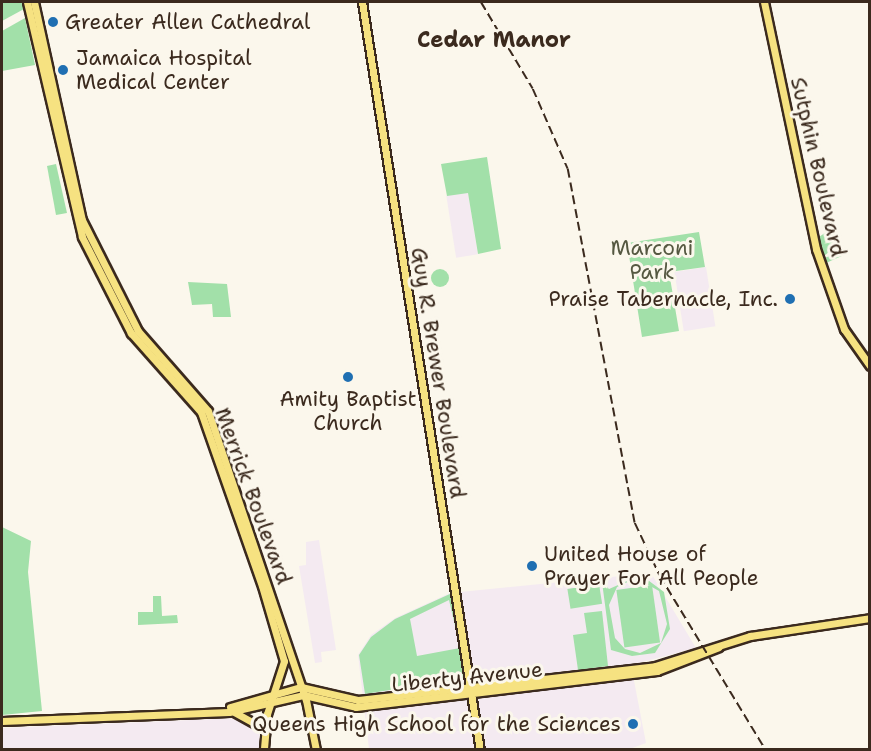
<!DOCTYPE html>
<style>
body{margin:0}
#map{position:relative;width:871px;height:751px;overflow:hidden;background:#fbf7ec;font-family:"Shantell Sans",sans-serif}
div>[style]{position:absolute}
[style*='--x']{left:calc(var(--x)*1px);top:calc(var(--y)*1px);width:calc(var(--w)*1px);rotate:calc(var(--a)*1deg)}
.built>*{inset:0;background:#f4eaf1;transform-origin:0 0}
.green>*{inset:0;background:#a2e0a9;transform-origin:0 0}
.round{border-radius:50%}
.roads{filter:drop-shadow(2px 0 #3b2a1e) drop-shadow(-2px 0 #3b2a1e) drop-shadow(0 2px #3b2a1e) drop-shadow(0 -2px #3b2a1e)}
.major>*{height:7px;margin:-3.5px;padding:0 3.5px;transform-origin:3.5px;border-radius:3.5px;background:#f6e281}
.rail>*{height:1.5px;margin-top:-0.75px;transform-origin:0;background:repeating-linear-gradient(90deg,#3b2a1e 0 9px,transparent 0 13.5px)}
.dots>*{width:16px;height:16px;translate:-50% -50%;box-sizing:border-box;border:3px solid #fbf7ec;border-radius:50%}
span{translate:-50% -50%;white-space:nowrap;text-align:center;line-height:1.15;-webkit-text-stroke:6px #fbf7ec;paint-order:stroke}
.poi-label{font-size:21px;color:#3b2a1e}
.left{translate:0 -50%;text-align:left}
.right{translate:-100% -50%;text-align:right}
.street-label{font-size:21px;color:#3b2a1e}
.park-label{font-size:21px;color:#555841}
.neighbourhood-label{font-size:22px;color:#3b2a1e;font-weight:700}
.frame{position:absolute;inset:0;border:3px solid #3b2a1e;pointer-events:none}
</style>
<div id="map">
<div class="built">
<div style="left:468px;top:192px;width:63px;height:22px;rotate:81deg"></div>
<div style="left:706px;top:267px;width:60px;height:32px;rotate:81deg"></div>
<div style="clip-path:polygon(319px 540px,336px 650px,321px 652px,322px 662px,315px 663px,299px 566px,306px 565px,306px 542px)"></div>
<div style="clip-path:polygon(651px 573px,696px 648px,631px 665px,646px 743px,627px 750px,369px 749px,358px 655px,371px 635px,395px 618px,450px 593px)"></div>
<div style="clip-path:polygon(238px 718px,260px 730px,259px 749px,2px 749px,2px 728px)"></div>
</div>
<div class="green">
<div style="clip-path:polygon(2px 2px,22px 2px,24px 9px,2px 21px)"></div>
<div style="clip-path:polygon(25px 18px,35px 65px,2px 71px,2px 31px)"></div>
<div style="clip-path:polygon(487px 157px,501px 249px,478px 254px,468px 193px,447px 196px,441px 164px)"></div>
<div style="clip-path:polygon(56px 164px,67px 213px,56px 215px,47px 166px)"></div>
<div style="clip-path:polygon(832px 228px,844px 255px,826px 263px,824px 258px,842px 252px,835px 247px,824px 256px,822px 253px,819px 237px)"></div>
<div style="clip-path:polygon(699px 232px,705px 267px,669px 272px,679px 331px,642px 337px,627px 243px)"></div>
<div class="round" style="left:431px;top:269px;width:18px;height:18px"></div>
<div style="clip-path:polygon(188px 282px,227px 284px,231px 317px,213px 317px,212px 304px,192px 305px)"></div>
<div style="clip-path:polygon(2px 527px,31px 541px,28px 572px,42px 711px,2px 715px)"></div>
<div style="clip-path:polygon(evenodd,641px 575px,664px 592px,670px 629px,655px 653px,632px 656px,611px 650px,602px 582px,609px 589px,641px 575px,636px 578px,659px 591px,667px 624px,661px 643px,640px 653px,625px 649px,615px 638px,609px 605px,617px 587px,636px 578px)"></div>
<div style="left:599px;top:584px;width:20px;height:32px;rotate:81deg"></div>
<div style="left:652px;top:585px;width:58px;height:36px;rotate:82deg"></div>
<div style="clip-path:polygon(452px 593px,459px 643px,449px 600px,410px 619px,417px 656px,460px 648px,464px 678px,365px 694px,359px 655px,371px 637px,395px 619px)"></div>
<div style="clip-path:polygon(153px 596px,161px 596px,162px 616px,177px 615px,178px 623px,138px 625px,138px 612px,153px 612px)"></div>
<div style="clip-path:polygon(602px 611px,608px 666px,578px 670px,573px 635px,587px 633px,584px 613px)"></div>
</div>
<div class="roads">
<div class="major">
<div style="--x:27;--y:2;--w:241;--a:76.8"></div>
<div style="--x:82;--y:237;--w:108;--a:63"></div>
<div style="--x:131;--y:333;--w:106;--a:48.5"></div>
<div style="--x:201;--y:412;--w:184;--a:70.7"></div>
<div style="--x:262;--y:586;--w:78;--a:73.7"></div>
<div style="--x:284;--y:661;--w:56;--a:107.8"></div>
<div style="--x:267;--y:714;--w:36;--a:95"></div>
<div style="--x:34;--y:2;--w:223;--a:77.6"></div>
<div style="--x:82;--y:220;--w:124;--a:63.2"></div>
<div style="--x:138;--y:331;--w:106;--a:48.8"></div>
<div style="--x:208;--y:411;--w:305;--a:71.3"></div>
<div style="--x:306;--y:700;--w:51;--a:78.7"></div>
<div style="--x:362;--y:2;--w:757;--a:81.04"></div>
<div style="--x:764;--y:2;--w:252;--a:78.1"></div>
<div style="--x:816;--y:249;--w:85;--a:70.7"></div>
<div style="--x:844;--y:329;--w:45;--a:54.9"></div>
<div style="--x:230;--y:707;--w:74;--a:-15.7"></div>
<div style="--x:301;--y:687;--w:58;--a:12.8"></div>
<div style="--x:358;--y:700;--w:299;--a:-6.5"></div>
<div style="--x:655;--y:666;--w:100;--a:-17.5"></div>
<div style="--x:750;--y:636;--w:121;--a:-8.5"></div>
<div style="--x:234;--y:712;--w:35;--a:29"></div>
<div style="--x:2;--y:721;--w:227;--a:-2.3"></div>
<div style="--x:229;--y:712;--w:77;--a:-12.8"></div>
<div style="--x:304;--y:695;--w:53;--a:13"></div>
<div style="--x:356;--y:707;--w:303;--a:-6.8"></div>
<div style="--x:657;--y:671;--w:66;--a:-21.2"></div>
</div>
</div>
<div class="rail">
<div style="--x:481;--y:2;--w:101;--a:59.1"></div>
<div style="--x:533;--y:89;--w:87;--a:66.4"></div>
<div style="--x:568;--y:169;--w:360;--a:79.3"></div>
<div style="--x:635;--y:523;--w:59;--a:64.7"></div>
<div style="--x:660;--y:576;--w:204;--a:58.7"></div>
</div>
<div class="dots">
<div style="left:53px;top:22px;background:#1f6fb2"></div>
<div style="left:63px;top:70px;background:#1f6fb2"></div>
<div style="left:790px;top:299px;background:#1f6fb2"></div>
<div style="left:348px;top:377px;background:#1f6fb2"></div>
<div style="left:532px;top:566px;background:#1f6fb2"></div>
<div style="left:633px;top:724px;background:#1f6fb2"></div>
</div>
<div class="poi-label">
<span class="left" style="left:65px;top:22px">Greater Allen Cathedral</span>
<span class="left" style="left:76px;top:70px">Jamaica Hospital<br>Medical Center</span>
<span class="right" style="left:778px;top:299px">Praise Tabernacle, Inc.</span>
<span style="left:348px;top:411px">Amity Baptist<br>Church</span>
<span class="left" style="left:544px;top:566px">United House of<br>Prayer For All People</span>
<span class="right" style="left:621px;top:724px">Queens High School for the Sciences</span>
</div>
<div class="street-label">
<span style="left:818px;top:167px;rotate:77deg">Sutphin Boulevard</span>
<span style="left:438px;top:373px;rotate:81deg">Guy R. Brewer Boulevard</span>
<span style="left:253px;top:496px;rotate:70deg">Merrick Boulevard</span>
<span style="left:467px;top:677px;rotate:-6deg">Liberty Avenue</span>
</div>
<div class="park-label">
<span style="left:652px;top:260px">Marconi<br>Park</span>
</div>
<div class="neighbourhood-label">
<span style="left:494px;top:40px">Cedar Manor</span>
</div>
<div class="frame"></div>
</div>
